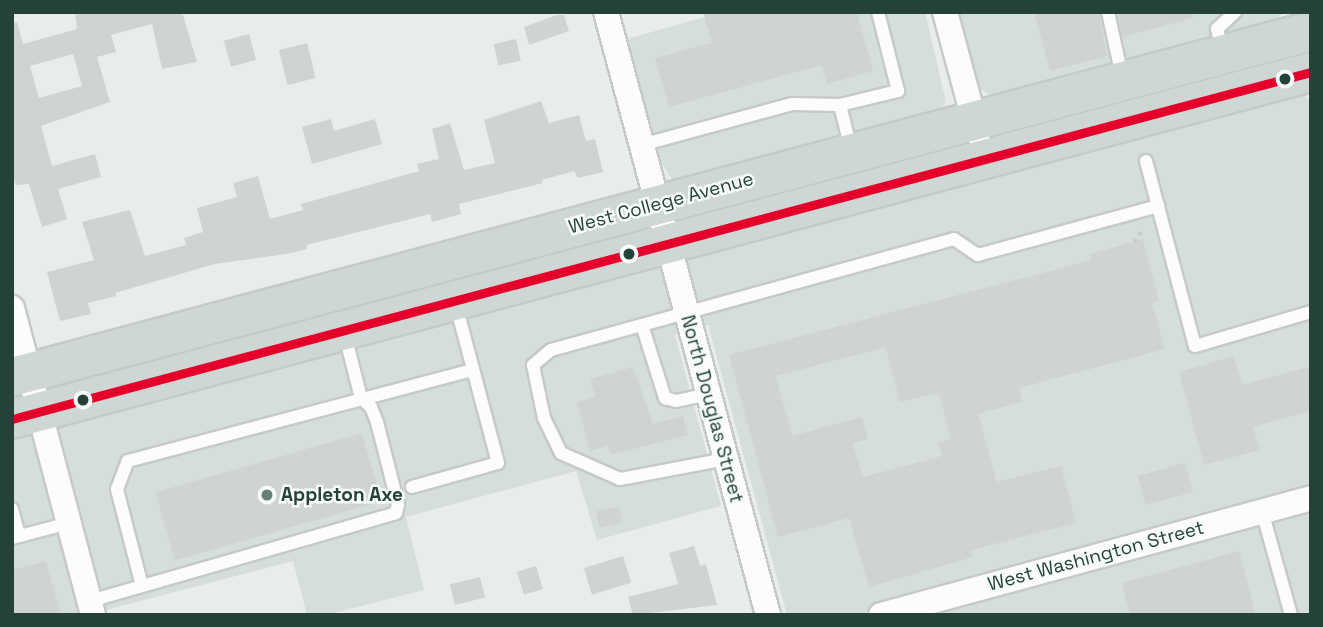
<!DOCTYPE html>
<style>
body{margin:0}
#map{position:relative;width:1323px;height:627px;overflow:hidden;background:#e8edeb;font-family:"Space Grotesk",sans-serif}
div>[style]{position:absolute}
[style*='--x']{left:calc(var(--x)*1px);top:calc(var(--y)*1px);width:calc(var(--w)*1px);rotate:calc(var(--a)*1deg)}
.built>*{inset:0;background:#d6dedb}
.building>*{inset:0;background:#cfd4d2;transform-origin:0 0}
.path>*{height:3.5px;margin-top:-1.75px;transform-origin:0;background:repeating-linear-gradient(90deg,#c3ccca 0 3.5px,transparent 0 8.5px)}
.roads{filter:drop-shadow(2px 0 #c5cac8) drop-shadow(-2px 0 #c5cac8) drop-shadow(0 2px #c5cac8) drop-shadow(0 -2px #c5cac8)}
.service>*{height:12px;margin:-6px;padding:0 6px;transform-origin:6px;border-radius:6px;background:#fcfcfc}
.minor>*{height:24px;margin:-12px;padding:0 12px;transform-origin:12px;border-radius:12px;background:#fcfcfc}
.primary>*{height:38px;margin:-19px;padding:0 19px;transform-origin:19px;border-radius:19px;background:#cfd7d5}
.bus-1>*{height:9px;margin:-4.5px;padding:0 4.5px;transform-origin:4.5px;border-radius:4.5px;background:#e4002b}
.dots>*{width:19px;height:19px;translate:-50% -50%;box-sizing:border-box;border:4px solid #f7fbf9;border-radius:50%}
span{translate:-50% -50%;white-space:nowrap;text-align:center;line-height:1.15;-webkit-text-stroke:5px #f7fbf9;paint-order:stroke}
.street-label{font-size:19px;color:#24423a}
.poi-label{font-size:19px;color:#24423a;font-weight:700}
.left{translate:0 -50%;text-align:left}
.frame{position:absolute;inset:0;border:14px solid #24423a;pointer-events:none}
</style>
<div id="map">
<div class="built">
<div style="clip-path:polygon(722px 12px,925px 12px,946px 102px,938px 113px,681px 182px,672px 179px,661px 163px,627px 39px)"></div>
<div style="clip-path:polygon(957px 12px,1283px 12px,1275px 24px,996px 99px,977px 87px)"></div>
<div style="clip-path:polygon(1303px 94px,1311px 102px,1311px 615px,787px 615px,708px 325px,675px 335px,721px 506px,597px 540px,576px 471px,406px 517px,424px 590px,326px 615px,307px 615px,293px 561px,87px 615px,12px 615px,12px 434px)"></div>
</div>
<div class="building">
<div style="clip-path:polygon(evenodd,75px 12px,182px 12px,197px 62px,162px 69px,152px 24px,111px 35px,116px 52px,97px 57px,110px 102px,41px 126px,52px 166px,95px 154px,101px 177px,58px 189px,67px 219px,42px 227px,29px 184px,16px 185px,12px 172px,12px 23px,17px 22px,23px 44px,77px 29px,75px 12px,73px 54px,82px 86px,39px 98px,30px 66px,73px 54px)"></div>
<div style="clip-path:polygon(703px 12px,857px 12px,873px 71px,827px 84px,822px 65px,669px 107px,655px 58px,712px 43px)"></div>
<div style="clip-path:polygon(1034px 12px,1099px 12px,1107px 56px,1050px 71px)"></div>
<div style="clip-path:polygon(1117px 12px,1193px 12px,1193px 18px,1122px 37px)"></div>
<div style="clip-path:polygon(557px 15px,564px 15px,569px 31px,529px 45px,524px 27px)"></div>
<div style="left:249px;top:34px;width:27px;height:26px;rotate:75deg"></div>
<div style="left:516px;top:39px;width:22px;height:23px;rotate:77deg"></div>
<div style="left:307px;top:43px;width:36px;height:29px;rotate:76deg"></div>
<div style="clip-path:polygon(541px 101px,549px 123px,579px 115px,586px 141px,595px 139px,603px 172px,578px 178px,574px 171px,542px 180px,543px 183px,459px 204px,461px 214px,432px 222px,430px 214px,306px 245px,307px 249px,286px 254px,215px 264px,115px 293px,116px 296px,88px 303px,91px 314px,60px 321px,47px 272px,94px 260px,82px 222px,130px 210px,145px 256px,186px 245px,184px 238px,203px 232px,197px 208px,237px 197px,233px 183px,258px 176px,270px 219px,303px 210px,301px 204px,419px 171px,417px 164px,439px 159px,432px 129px,450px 123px,464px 170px,495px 163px,484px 120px)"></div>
<div style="clip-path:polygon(331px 119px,334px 131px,375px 119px,382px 144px,312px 164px,302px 127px)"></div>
<div style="clip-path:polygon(evenodd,1143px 239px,1159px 301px,1152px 303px,1165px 349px,1019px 388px,1022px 402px,978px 414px,997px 482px,1061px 466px,1076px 523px,971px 550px,973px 557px,869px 587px,849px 518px,778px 537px,729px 355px,1092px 260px,1090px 254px,1143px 239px,886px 347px,900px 402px,939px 393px,951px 439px,938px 443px,942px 456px,863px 477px,853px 443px,868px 439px,862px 417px,792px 436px,776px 376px,886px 347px)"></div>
<div style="clip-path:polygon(1234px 356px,1242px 385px,1311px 366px,1311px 411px,1253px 427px,1260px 450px,1204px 465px,1179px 372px)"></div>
<div style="clip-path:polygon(633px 367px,653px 424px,683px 416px,688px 435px,611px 455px,608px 446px,590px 451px,577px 402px,595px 397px,590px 379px)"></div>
<div style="left:362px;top:433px;width:71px;height:215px;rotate:74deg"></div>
<div style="left:1185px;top:463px;width:30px;height:49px;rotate:75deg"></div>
<div style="left:619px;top:506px;width:17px;height:24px;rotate:77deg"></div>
<div style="clip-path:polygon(694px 546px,700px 566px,706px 564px,717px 605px,633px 615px,628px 597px,678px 584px,669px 553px)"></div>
<div style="clip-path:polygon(1239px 551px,1256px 615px,1130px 615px,1122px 583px)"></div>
<div style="left:623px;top:556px;width:28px;height:41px;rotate:73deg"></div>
<div style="clip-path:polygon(46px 561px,61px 615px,12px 615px,12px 570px)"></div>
<div style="left:536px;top:566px;width:24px;height:20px;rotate:73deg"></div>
<div style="left:480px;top:577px;width:21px;height:31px;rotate:76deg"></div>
</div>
<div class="path">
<div style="--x:1134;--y:242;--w:17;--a:-57"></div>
</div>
<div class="roads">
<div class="service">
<div style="--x:1108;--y:12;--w:66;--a:77.7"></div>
<div style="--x:1222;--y:49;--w:21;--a:-104"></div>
<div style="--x:1217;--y:29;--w:25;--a:-43"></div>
<div style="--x:840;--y:105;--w:45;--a:76"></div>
<div style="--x:641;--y:145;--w:156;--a:-15.2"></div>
<div style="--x:792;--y:104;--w:48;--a:1.2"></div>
<div style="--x:840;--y:105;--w:60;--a:-13.6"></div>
<div style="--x:898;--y:91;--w:81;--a:-104.2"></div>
<div style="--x:1146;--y:161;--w:191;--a:75.2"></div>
<div style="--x:1195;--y:346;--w:121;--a:-16.3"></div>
<div style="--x:642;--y:325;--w:77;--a:72.5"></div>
<div style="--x:665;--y:398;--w:11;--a:15"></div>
<div style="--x:676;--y:401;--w:33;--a:-12"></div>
<div style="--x:726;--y:459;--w:108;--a:169.3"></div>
<div style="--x:620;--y:479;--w:64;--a:-156.2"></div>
<div style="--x:561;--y:453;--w:39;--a:-116"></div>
<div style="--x:544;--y:418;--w:54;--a:-101.7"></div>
<div style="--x:533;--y:365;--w:23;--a:-40"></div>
<div style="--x:551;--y:350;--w:418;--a:-15.4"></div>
<div style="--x:954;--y:239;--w:29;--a:34"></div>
<div style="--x:978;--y:255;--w:187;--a:-15.2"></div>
<div style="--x:412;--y:487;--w:89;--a:-15.6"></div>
<div style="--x:498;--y:463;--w:163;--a:-104.9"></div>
<div style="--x:12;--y:509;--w:28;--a:75"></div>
<div style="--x:1262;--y:511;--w:108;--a:74.4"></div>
<div style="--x:12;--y:538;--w:59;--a:-14.7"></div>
<div style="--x:142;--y:586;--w:100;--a:-104.5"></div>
<div style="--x:117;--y:489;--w:30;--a:-69"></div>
<div style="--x:128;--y:461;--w:357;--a:-14.8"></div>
<div style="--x:90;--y:601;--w:318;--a:-16"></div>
<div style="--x:396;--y:513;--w:9;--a:-77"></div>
<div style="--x:398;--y:504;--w:85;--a:-104.4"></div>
<div style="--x:377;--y:422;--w:16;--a:-112"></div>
<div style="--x:371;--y:407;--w:13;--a:-138"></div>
<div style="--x:361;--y:398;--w:65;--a:-104.3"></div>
</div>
<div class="minor">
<div style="--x:606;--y:12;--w:624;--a:74.96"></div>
<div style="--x:945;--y:12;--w:126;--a:74.9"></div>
<div style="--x:12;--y:308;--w:318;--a:75.2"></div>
<div style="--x:881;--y:615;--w:446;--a:-15.2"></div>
</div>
<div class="primary">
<div style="--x:12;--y:377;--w:1344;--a:-14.91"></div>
<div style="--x:12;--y:419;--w:1345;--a:-14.96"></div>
</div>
</div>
<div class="bus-1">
<div style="--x:12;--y:419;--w:1345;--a:-14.96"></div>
</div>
<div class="dots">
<div style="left:1285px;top:79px;background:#24423a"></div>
<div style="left:629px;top:254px;background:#24423a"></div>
<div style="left:83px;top:400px;background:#24423a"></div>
<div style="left:267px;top:495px;background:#697e78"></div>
</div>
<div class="street-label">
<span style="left:661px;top:203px;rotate:-15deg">West College Avenue</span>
<span style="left:712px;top:409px;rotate:75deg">North Douglas Street</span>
<span style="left:1096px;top:556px;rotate:-15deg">West Washington Street</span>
</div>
<div class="poi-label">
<span class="left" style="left:281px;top:495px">Appleton Axe</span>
</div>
<div class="frame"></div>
</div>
